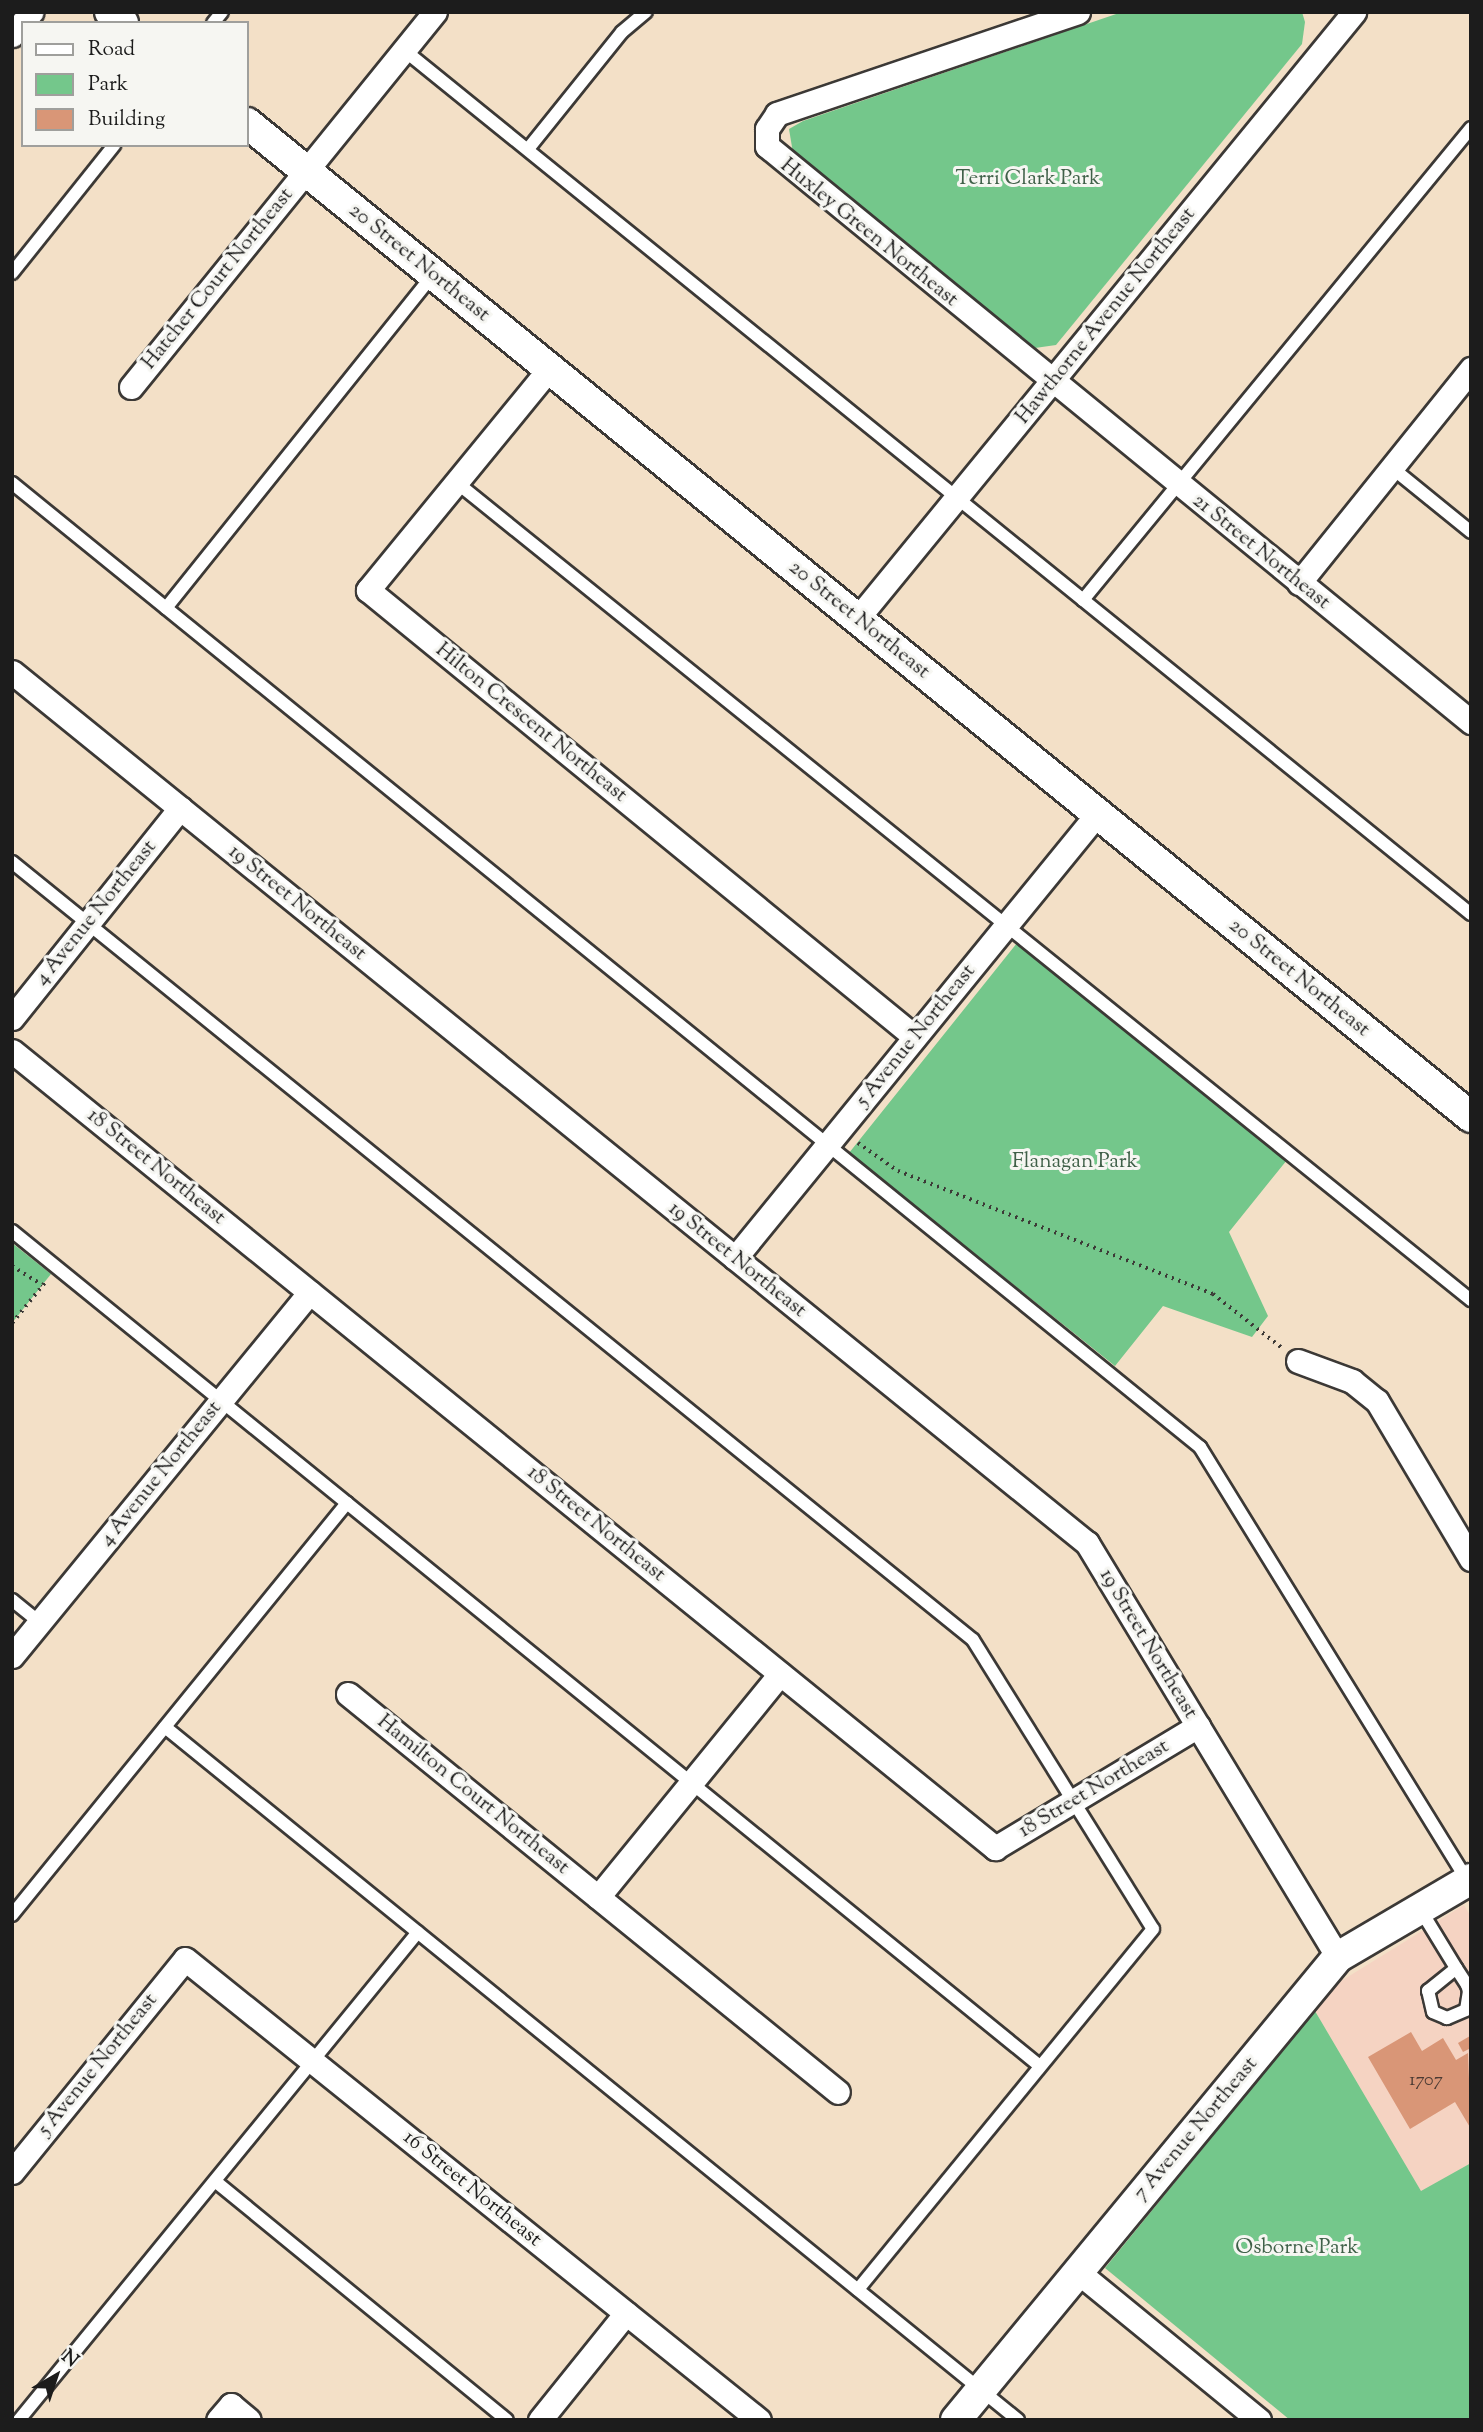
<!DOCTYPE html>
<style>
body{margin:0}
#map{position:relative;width:1483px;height:2432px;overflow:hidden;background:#f3e0c7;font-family:"Sorts Mill Goudy",serif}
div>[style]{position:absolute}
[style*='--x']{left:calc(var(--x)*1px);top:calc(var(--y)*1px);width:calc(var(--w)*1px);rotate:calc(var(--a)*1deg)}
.built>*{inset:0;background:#f5d3c2}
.green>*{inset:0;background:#74c78b}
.building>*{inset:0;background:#d99677}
.path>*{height:3.5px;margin-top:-1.75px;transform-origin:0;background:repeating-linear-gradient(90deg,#3c3936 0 2px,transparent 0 7px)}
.roads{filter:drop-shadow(2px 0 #3c3936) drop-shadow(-2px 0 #3c3936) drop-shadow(0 2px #3c3936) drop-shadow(0 -2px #3c3936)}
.service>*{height:12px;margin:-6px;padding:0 6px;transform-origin:6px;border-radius:6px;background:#fff}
.minor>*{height:23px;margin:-11.5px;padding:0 11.5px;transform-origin:11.5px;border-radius:11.5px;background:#fff}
.tertiary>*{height:30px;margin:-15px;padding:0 15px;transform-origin:15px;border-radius:15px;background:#fff}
span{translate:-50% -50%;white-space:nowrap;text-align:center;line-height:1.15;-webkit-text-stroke:6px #f6f6f2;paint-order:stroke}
.number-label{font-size:18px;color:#4b3a33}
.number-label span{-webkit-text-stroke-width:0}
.park-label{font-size:21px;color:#3f6048}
.street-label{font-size:21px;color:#1c1c1c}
.frame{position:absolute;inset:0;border:14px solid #1c1c1c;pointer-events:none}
.legend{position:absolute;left:21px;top:21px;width:228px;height:126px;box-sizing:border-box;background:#f6f6f2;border:2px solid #9f9f9c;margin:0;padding:9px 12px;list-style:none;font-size:21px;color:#1c1c1c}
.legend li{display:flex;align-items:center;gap:14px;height:35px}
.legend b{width:35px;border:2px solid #9f9f9c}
.north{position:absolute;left:21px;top:2341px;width:70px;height:70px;-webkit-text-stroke:5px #f6f6f2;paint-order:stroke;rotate:39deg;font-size:19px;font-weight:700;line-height:28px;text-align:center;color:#1c1c1c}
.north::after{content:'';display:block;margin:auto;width:24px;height:32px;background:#1c1c1c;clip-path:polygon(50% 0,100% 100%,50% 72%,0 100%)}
</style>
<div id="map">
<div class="built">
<div style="clip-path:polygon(1464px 1905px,1471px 1917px,1471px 2163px,1421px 2192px,1315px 2011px,1338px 1983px)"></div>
</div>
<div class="green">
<div style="clip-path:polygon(1122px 12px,1302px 12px,1305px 22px,1302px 44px,1056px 345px,1035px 348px,793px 153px,789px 129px,803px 121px)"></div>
<div style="clip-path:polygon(1017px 943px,1287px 1160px,1229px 1232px,1268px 1316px,1252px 1337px,1163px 1306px,1115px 1366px,849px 1153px)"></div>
<div style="clip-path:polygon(12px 1243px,51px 1274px,12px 1323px)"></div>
<div style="clip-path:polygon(1315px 2011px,1421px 2191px,1471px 2163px,1471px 2420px,1290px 2420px,1105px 2268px)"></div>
</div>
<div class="building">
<div style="clip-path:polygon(1411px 2032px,1422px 2051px,1443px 2038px,1456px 2060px,1468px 2053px,1471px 2129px,1455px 2102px,1410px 2129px,1368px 2057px)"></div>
<div style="clip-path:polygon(1470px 2036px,1471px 2048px,1463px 2052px,1458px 2043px)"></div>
</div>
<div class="path">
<div style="--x:858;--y:1143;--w:49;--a:35"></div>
<div style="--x:898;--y:1171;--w:338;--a:21.3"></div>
<div style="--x:1213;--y:1294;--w:88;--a:38"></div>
<div style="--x:12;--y:1266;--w:36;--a:32"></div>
<div style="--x:12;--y:1323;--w:54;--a:-51"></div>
</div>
<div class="roads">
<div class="service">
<div style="--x:213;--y:23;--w:14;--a:-51"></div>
<div style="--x:404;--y:50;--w:1373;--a:39"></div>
<div style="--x:528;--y:149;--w:150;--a:-51.2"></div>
<div style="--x:622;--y:32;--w:31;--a:-40"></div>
<div style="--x:12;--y:273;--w:164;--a:-51.4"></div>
<div style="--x:1391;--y:467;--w:103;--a:39.1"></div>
<div style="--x:456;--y:482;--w:1304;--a:38.87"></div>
<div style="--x:12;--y:483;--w:1530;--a:39.06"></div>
<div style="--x:1200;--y:1447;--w:509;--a:58.34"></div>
<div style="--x:1083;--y:600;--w:611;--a:-50.58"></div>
<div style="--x:166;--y:608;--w:427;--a:-51.3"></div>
<div style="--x:12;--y:862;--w:1236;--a:38.99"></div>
<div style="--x:973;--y:1640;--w:340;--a:58.1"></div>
<div style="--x:1153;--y:1929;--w:466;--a:129.3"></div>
<div style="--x:12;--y:1231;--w:1324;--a:39.09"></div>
<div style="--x:12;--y:1600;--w:36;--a:39"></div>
<div style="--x:165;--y:1727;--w:1099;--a:39.09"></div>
<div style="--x:1420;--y:1909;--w:69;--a:58.6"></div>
<div style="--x:1456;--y:1968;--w:20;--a:57"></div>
<div style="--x:1467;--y:1985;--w:6;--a:72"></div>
<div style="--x:1469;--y:1991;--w:19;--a:99"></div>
<div style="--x:1466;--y:2010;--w:21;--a:157"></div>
<div style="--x:1447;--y:2018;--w:15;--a:-157"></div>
<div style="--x:1433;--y:2012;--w:22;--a:-103"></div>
<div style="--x:1428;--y:1991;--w:36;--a:-39"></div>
<div style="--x:12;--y:1915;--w:531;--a:-50.89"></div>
<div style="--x:215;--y:2181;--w:377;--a:39.3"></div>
<div style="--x:19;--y:2420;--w:630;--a:-50.73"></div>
</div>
<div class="minor">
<div style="--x:1078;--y:12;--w:318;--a:161.3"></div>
<div style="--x:777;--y:114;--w:18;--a:124"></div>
<div style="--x:767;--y:129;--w:17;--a:90"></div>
<div style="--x:767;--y:146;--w:910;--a:39.29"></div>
<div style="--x:12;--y:35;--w:30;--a:-50"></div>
<div style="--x:549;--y:369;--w:286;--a:129.3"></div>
<div style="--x:368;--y:590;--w:706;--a:39.26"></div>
<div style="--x:131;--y:387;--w:483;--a:-51"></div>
<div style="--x:1299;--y:583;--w:275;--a:-51.2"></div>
<div style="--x:857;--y:619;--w:785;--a:-50.69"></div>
<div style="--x:12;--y:672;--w:1384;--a:39.02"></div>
<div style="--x:1087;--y:1543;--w:484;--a:58.8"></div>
<div style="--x:12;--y:1018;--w:269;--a:-51.3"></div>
<div style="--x:12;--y:1051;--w:1266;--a:39.03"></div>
<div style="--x:995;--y:1848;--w:237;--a:-31"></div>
<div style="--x:735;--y:1258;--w:573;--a:-50.81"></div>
<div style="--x:1298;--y:1361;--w:58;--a:20.3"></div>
<div style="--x:1352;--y:1381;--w:32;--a:39"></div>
<div style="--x:1377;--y:1401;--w:184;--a:59.3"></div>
<div style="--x:12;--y:1656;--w:470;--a:-50.7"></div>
<div style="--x:348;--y:1694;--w:631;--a:39.09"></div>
<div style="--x:598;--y:1897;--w:288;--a:-50.8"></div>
<div style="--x:12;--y:2172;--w:274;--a:-50.9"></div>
<div style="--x:185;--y:1959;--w:736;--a:38.77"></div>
<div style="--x:1078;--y:2272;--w:234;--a:39.3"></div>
<div style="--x:218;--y:2420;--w:20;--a:-49"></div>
<div style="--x:231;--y:2405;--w:23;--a:40"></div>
<div style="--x:540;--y:2420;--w:137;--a:-51.2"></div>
</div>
<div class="tertiary">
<div style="--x:110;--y:12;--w:17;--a:40"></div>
<div style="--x:247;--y:123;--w:1577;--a:39.08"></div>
<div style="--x:956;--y:2420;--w:600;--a:-50.48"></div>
<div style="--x:1338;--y:1957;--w:154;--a:-30.4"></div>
</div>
</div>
<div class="number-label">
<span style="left:1426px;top:2081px">1707</span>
</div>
<div class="park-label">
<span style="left:1028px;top:179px">Terri Clark Park</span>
<span style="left:1075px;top:1162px">Flanagan Park</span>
<span style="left:1297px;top:2248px">Osborne Park</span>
</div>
<div class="street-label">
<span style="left:869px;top:233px;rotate:39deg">Huxley Green Northeast</span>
<span style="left:419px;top:263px;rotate:39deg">20 Street Northeast</span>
<span style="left:218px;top:279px;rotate:-51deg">Hatcher Court Northeast</span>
<span style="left:1106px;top:316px;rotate:-51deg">Hawthorne Avenue Northeast</span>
<span style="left:1261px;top:552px;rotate:39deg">21 Street Northeast</span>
<span style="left:859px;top:620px;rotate:39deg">20 Street Northeast</span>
<span style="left:531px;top:723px;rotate:39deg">Hilton Crescent Northeast</span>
<span style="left:297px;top:903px;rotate:39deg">19 Street Northeast</span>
<span style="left:96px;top:913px;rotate:-51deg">4 Avenue Northeast</span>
<span style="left:1299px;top:978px;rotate:39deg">20 Street Northeast</span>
<span style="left:916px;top:1036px;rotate:-51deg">5 Avenue Northeast</span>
<span style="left:156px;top:1167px;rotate:39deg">18 Street Northeast</span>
<span style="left:737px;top:1260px;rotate:39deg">19 Street Northeast</span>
<span style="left:161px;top:1474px;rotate:-51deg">4 Avenue Northeast</span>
<span style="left:596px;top:1524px;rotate:39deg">18 Street Northeast</span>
<span style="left:1148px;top:1644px;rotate:59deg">19 Street Northeast</span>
<span style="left:1094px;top:1789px;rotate:-31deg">18 Street Northeast</span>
<span style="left:473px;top:1795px;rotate:39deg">Hamilton Court Northeast</span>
<span style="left:98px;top:2065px;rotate:-51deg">5 Avenue Northeast</span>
<span style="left:1196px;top:2129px;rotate:-50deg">7 Avenue Northeast</span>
<span style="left:472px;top:2189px;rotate:39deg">16 Street Northeast</span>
</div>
<div class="frame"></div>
<ul class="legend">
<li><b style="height:9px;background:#fff"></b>Road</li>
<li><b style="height:19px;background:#74c78b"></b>Park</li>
<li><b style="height:19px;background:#d99677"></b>Building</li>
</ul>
<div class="north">N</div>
</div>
